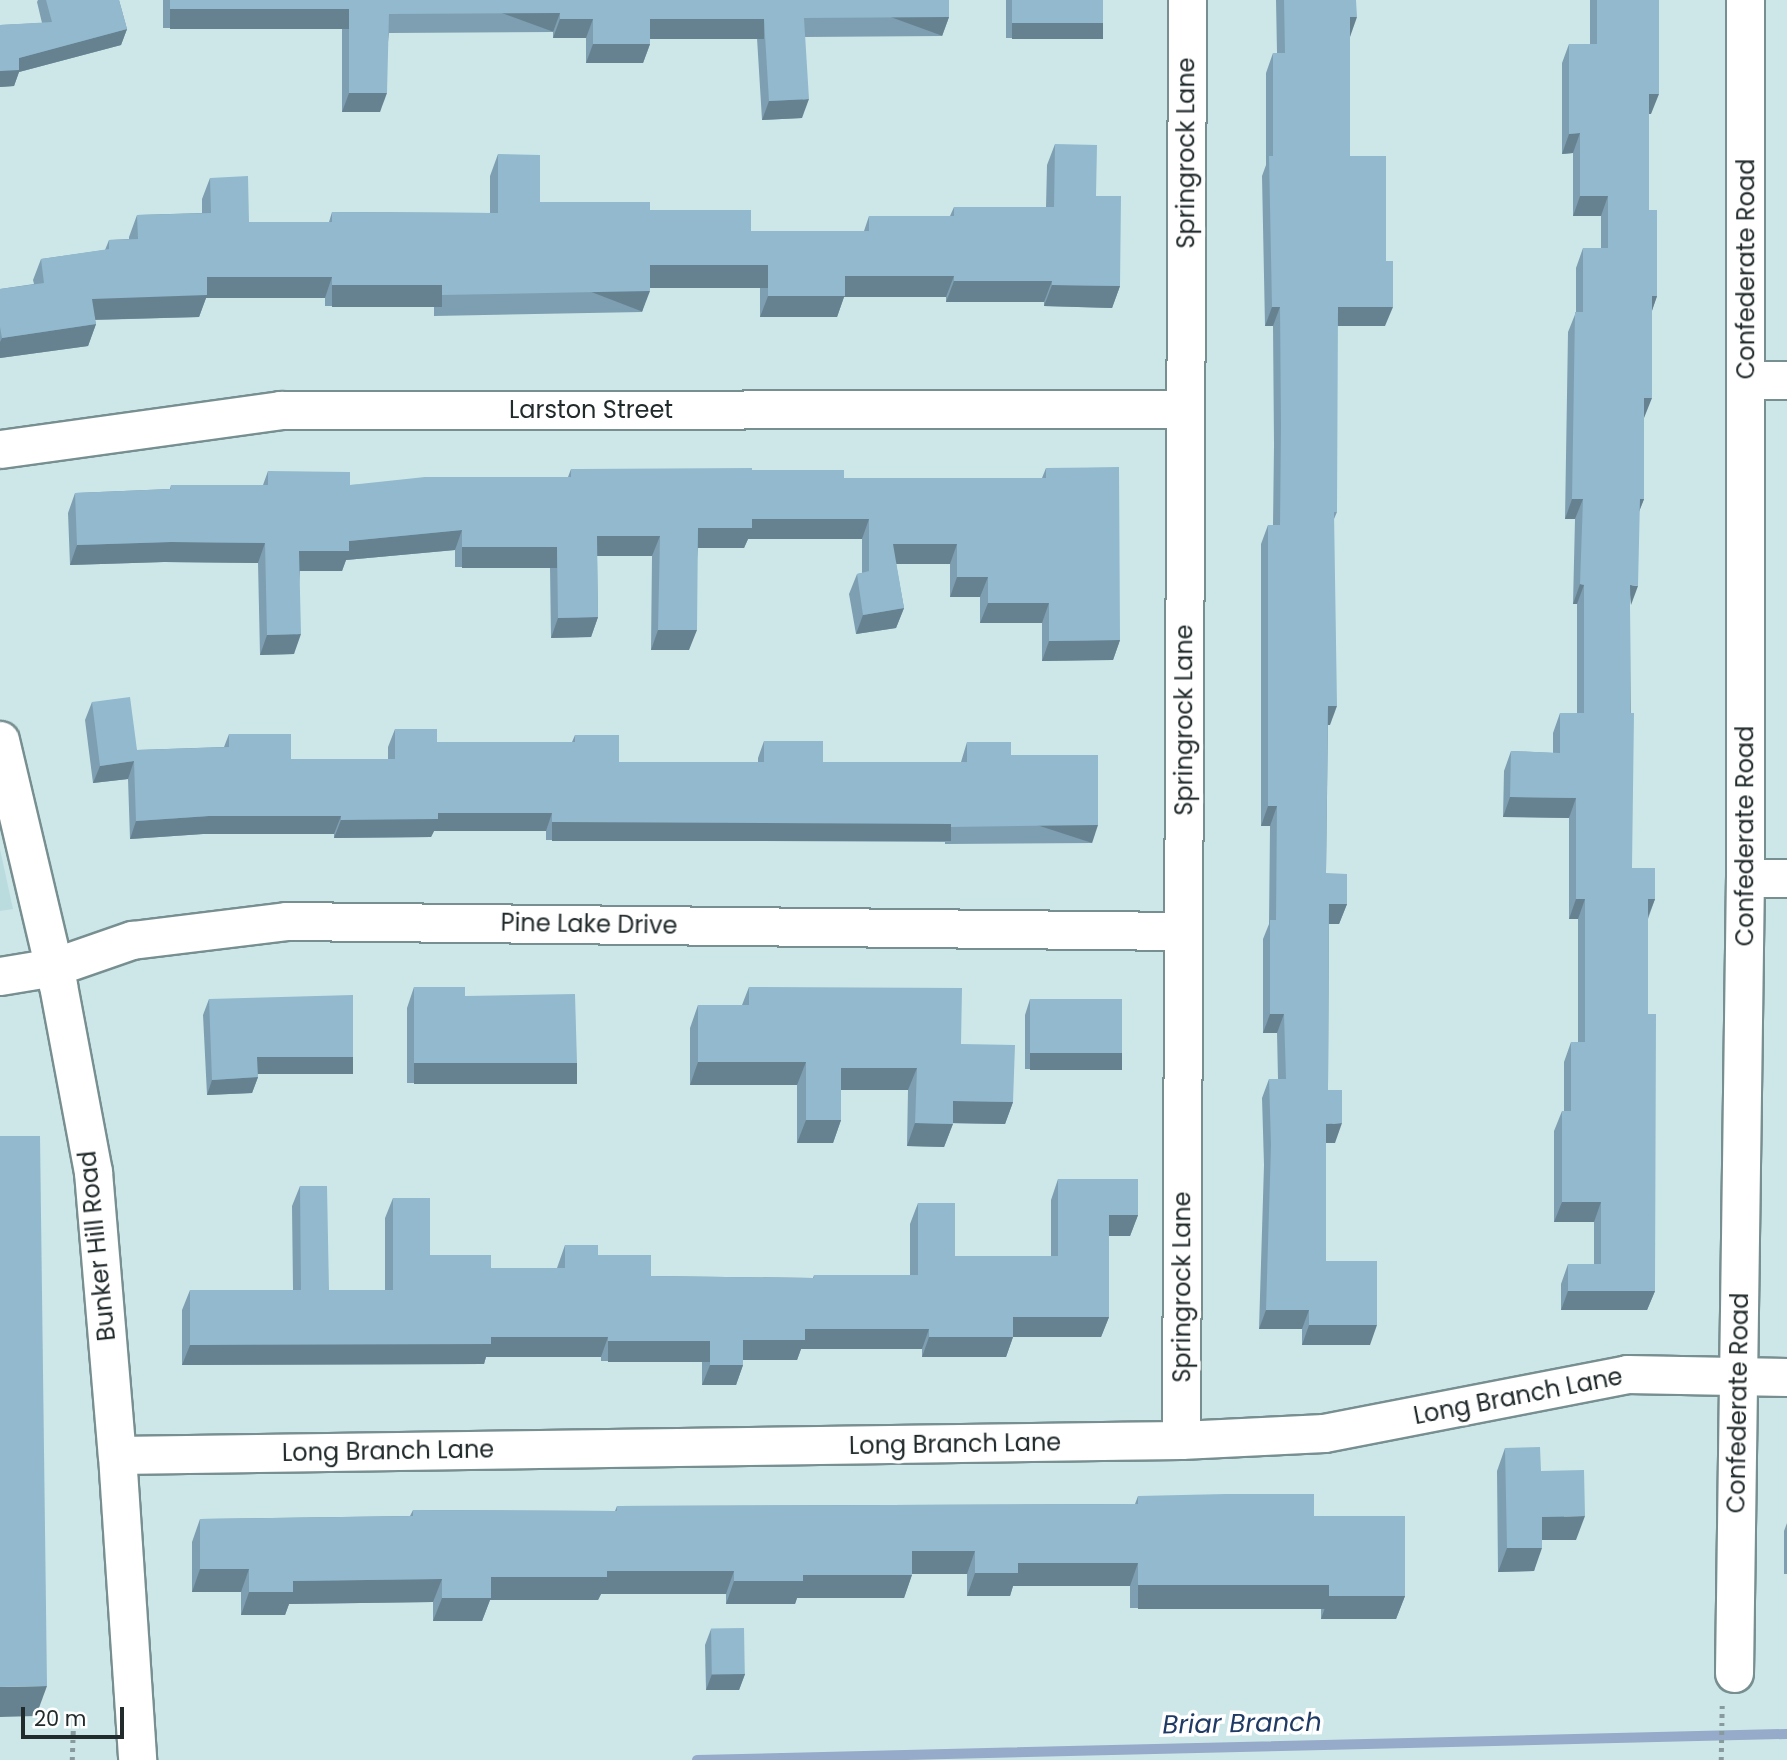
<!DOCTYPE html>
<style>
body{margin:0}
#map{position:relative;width:1787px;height:1760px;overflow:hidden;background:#cde7e9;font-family:Poppins,sans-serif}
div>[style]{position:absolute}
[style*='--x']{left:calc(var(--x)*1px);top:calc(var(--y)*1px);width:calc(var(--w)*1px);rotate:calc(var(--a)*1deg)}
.built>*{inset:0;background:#badcdf}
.stream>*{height:10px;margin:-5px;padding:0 5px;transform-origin:5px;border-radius:5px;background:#96aac9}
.path>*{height:4.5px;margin-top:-2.25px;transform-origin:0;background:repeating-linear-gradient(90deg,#879a9c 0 3.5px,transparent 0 8.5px)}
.roads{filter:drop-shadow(2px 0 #788f91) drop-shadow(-2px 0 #788f91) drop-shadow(0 2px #788f91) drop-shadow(0 -2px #788f91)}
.minor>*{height:37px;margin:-18.5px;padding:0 18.5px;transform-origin:18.5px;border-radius:18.5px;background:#fff}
.wall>*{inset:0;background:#7e9fb1}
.shaded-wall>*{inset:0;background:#668290;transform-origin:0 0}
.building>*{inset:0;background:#92b9ce;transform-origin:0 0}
span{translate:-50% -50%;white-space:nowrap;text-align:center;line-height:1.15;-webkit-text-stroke:7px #fff;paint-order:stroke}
.street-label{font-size:24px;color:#222b2c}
.water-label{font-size:26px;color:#1f3b65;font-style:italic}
.scale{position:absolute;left:21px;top:1707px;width:103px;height:32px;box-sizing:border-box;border:4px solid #222b2c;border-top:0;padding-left:9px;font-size:21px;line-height:24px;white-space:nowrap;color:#222b2c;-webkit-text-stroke:5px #fff;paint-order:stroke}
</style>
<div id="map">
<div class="built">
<div style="clip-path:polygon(0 849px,13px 909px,0 911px)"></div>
</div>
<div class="stream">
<div style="--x:697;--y:1760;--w:1090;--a:-1.37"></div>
</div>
<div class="path">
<div style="--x:72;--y:1760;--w:30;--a:-88"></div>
<div style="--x:1721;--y:1760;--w:56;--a:-89"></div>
</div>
<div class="roads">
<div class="minor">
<div style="--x:1746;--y:380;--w:41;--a:0"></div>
<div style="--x:0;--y:449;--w:283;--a:-7.9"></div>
<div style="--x:280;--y:410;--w:905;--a:-0.06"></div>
<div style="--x:0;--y:740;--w:252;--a:76.7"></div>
<div style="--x:58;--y:985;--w:190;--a:79.4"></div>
<div style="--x:93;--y:1172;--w:284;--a:85.2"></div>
<div style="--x:117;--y:1455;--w:306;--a:86.2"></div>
<div style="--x:1745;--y:878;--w:42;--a:0"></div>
<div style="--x:0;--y:976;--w:55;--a:-9.5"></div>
<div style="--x:54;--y:967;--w:83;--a:-19.1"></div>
<div style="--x:132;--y:940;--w:155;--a:-7"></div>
<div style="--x:286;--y:921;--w:897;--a:0.64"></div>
<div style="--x:1181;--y:1440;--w:1440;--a:-89.76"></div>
<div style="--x:117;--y:1455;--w:1064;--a:-0.81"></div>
<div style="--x:1181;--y:1440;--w:143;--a:-2.8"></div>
<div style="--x:1324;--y:1433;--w:309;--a:-11"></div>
<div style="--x:1627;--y:1374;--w:160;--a:1.1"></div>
<div style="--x:1734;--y:1673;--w:795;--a:-89.21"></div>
<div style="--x:1745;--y:878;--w:878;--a:-90"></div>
</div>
</div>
<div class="wall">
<div style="clip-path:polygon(38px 0,119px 0,127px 29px,121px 45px,19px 72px,14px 86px,0 87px,0 25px,42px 23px,37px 2px)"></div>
<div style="clip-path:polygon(163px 0,949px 0,949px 17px,942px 36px,805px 37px,802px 118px,762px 120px,757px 38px,650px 38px,650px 44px,643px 63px,586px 63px,586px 38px,553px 38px,553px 32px,389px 33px,380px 112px,342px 112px,342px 28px,163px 28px)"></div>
<div style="clip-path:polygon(1006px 0,1103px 0,1103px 23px,1097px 38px,1006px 38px)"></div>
<div style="clip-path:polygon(1276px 0,1356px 0,1350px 36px,1350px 156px,1385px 326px,1337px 326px,1337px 512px,1334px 519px,1330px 725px,1328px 725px,1326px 873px,1347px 904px,1339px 924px,1329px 924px,1328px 1090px,1335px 1143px,1326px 1143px,1326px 1261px,1370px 1345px,1302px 1345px,1302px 1329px,1259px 1329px,1264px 1165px,1262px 1098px,1269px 1079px,1278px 1079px,1277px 1033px,1263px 1033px,1263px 939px,1269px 924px,1270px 826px,1261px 826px,1261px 544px,1268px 525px,1273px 525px,1274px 445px,1273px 326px,1265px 326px,1262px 176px,1266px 165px,1266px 73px,1273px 53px,1277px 53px)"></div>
<div style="clip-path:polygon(1590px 0,1659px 0,1651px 114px,1649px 114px,1649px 210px,1657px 296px,1652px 311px,1644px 418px,1644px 499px,1639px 512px,1630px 605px,1632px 868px,1655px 899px,1648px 919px,1648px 1014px,1655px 1291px,1647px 1310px,1561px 1310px,1561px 1284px,1568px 1264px,1594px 1264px,1594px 1222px,1554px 1222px,1554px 1131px,1562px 1111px,1564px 1111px,1564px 1062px,1571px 1042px,1578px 1042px,1578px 919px,1569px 919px,1569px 818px,1503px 817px,1504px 771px,1511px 751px,1553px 753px,1553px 733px,1560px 713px,1577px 713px,1577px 604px,1573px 604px,1575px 519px,1565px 519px,1568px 332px,1576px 312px,1576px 268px,1583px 248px,1601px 248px,1601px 216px,1573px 216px,1573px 153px,1562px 154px,1562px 63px,1569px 44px,1590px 44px)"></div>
<div style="clip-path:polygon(1055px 144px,1096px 196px,1120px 286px,1112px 308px,1044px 306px,1044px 302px,946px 302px,946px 297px,844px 297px,837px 317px,760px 317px,760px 287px,650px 287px,642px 312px,434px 316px,434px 306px,325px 306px,325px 298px,206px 298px,199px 317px,95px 320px,96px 324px,88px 346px,0 358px,0 289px,34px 284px,33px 280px,41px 259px,105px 250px,109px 240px,129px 239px,129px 237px,137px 215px,202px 213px,202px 199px,210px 178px,249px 222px,329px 222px,332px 212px,490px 213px,490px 176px,498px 154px,540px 202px,650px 210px,751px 231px,864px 231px,869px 216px,950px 216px,954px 207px,1046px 207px,1047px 165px)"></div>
<div style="clip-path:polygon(1046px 468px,1120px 640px,1113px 660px,1042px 661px,1042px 623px,980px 623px,980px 597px,950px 597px,950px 564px,896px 564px,904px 608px,896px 628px,856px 634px,849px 594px,857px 574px,862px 573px,862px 539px,748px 539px,744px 548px,698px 548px,689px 650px,651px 650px,652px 556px,597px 556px,598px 617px,591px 637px,551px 638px,550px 567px,455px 567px,455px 550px,346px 560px,342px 571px,300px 571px,294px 654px,260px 655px,258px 563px,164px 562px,70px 565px,68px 513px,75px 493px,170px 489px,171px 485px,263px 485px,268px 471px,350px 485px,568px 477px,571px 469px,752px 470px,844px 478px,1042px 478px)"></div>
<div style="clip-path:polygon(92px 702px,137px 750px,224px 747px,229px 734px,291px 759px,388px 759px,388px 747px,395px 729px,437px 742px,572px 742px,575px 735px,619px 762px,758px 762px,758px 758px,764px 741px,823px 762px,961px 762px,967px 742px,1011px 755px,1092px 843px,945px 844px,945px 842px,546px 840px,546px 831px,434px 831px,431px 837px,334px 838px,334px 834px,203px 834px,130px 839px,128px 779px,93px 783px,85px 720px)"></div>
<div style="clip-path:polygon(414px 987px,570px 1083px,407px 1083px,407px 1008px)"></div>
<div style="clip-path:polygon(749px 987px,961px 1044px,1013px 1102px,1005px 1124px,953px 1123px,944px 1147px,907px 1146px,908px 1090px,841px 1090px,841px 1120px,833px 1143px,797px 1143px,797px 1085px,690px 1085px,690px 1028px,698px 1005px,742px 1005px)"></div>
<div style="clip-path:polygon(209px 999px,353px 1057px,347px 1073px,257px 1073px,258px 1077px,252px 1093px,207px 1095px,203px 1015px)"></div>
<div style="clip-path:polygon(1030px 999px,1116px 1069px,1025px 1069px,1025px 1015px)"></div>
<div style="clip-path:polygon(1058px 1179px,1138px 1215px,1130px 1236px,1109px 1236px,1109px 1317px,1101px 1337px,1013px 1337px,1006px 1357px,922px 1357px,922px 1349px,801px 1349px,797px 1360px,743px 1360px,743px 1365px,736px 1385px,702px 1385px,702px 1361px,601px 1361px,601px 1357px,486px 1357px,484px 1364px,182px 1365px,182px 1310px,190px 1290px,293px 1290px,292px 1206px,300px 1186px,329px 1290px,385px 1290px,385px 1218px,393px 1198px,430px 1255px,491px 1268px,557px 1268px,565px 1245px,598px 1255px,651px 1276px,813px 1278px,814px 1275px,910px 1275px,910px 1224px,918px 1203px,955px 1256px,1051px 1256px,1051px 1200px)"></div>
<div style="clip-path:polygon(1505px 1448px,1541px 1471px,1576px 1540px,1542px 1540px,1534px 1571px,1498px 1572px,1497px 1471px)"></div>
<div style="clip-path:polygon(1138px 1496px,1314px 1516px,1405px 1596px,1396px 1619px,1321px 1619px,1321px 1608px,1130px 1608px,1130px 1586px,1013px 1586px,1010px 1596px,967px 1596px,967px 1574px,912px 1574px,904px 1598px,797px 1598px,795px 1604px,726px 1604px,726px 1594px,601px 1594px,598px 1600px,490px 1600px,482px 1621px,433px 1621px,433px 1602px,289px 1604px,285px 1615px,241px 1615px,241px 1592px,192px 1592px,192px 1542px,200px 1519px,410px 1516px,413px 1510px,615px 1511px,617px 1506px,1135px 1504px)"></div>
<div style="clip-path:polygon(1787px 1523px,1787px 1574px,1784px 1574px,1784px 1531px)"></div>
<div style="clip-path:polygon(711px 1629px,745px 1674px,739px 1690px,706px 1690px,705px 1645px)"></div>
</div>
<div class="shaded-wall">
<div style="left:170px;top:9px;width:179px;height:20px"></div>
<div style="left:560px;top:13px;width:20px;height:171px;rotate:110deg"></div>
<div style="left:949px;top:17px;width:20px;height:145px;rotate:110deg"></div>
<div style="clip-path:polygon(1350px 17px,1357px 17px,1350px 37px)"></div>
<div style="clip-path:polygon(560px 19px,593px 19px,586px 38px,553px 38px)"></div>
<div style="left:650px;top:19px;width:114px;height:20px"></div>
<div style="left:1012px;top:23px;width:91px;height:16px"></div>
<div style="clip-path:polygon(127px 29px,121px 45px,19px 72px,14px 86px,0 87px,0 71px,19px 58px)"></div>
<div style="clip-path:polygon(593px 44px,650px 44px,643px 63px,586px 63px)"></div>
<div style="clip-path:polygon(349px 93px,387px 93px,380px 112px,342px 112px)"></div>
<div style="clip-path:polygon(1649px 94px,1659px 94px,1651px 114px,1642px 114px)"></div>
<div style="clip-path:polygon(809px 99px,802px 118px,762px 120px,769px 101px)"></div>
<div style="clip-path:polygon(1580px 133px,1573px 153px,1562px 154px,1569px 134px)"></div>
<div style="clip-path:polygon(1580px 196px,1608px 196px,1601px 216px,1573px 216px)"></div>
<div style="left:650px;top:265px;width:118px;height:23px"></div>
<div style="clip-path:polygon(845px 276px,954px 276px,946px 297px,844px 297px,837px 317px,760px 317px,768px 296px)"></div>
<div style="clip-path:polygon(207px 277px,332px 277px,325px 298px,206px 298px,199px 317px,84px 320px,92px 299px)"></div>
<div style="clip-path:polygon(954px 281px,1052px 281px,1044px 302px,946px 302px)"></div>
<div style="left:332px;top:285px;width:110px;height:22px"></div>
<div style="clip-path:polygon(1052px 285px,1120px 286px,1112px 308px,1044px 306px)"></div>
<div style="left:650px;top:291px;width:22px;height:208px;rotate:111deg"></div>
<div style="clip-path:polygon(1652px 296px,1657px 296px,1650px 316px)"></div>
<div style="clip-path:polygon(1272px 307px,1280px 307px,1273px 326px,1265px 326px)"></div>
<div style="clip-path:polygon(1338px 307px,1393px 307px,1385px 326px,1330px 326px)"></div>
<div style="clip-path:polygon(96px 324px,88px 346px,0 358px,0 342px,2px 338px)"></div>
<div style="clip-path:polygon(1644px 398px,1652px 398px,1644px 418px,1636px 418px)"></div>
<div style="clip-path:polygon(1572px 499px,1583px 499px,1575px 519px,1565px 519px)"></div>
<div style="clip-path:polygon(1640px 499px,1644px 499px,1636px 519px)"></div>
<div style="clip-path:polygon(752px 519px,869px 519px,862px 539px,748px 539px,744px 548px,691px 548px,698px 528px)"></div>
<div style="clip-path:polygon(462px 530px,455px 550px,346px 560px,342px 571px,292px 571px,299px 551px,349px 541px)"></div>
<div style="clip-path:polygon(597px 536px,660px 536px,652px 556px,590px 556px)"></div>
<div style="clip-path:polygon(171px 542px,265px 543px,258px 563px,164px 562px,70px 565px,77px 545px)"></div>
<div style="clip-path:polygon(893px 544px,957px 544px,950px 564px,886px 564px)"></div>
<div style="left:462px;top:547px;width:95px;height:21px"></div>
<div style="clip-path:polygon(957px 577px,988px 577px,980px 597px,950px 597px)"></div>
<div style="clip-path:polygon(1580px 584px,1584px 585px,1577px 604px,1573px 604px)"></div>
<div style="clip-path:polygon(1630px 585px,1638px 586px,1631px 605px)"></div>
<div style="clip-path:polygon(988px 603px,1049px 603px,1042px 623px,980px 623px)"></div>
<div style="clip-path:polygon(904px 608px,896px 628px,856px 634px,863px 615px)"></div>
<div style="clip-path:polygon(598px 617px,591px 637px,551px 638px,558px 618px)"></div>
<div style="clip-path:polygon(658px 630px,697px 630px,689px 650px,651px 650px)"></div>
<div style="clip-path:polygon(301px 634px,294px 654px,260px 655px,267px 635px)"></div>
<div style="clip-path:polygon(1120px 640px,1113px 660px,1042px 661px,1049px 641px)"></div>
<div style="clip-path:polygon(1328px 706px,1337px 706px,1330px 725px,1321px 725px)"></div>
<div style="clip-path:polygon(134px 761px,128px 779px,93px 783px,100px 766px)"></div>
<div style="clip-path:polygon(1510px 797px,1576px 798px,1569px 818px,1503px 817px)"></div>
<div style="clip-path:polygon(1268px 806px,1277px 806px,1270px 826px,1261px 826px)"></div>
<div style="clip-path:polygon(438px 813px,552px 813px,546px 831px,434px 831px,431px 837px,334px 838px,341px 820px)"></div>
<div style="clip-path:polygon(209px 816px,341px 816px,334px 834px,203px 834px,130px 839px,136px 821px)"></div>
<div style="left:552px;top:822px;width:399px;height:19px"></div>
<div style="left:1098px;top:825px;width:19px;height:147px;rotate:108deg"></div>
<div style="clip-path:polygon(1576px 899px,1585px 899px,1578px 919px,1569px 919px)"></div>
<div style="clip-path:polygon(1648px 899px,1655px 899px,1647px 919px)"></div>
<div style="clip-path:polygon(1329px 904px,1347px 904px,1339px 924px,1322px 924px)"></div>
<div style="clip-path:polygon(1270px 1014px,1284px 1014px,1277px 1033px,1263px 1033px)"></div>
<div style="left:1030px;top:1053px;width:92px;height:17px"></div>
<div style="left:257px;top:1057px;width:96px;height:17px"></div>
<div style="clip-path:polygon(698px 1062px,806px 1062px,797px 1085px,690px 1085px)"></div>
<div style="left:414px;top:1063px;width:163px;height:21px"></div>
<div style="clip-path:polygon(841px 1068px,917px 1068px,908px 1090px,833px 1090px)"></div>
<div style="clip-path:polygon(258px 1077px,252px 1093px,207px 1095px,212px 1080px)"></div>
<div style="clip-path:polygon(953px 1101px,1013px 1102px,1005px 1124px,945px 1123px)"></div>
<div style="clip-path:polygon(806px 1120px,841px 1120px,833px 1143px,797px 1143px)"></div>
<div style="clip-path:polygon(915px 1123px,953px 1124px,944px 1147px,907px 1146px)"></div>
<div style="clip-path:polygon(1342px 1123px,1335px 1143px,1319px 1143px,1326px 1124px)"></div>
<div style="clip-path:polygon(1562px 1202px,1601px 1202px,1594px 1222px,1554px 1222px)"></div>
<div style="clip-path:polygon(1109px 1215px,1138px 1215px,1130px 1236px,1101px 1236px)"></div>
<div style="clip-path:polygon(1568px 1291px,1655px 1291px,1647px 1310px,1561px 1310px)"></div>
<div style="clip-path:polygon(1266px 1310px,1309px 1310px,1302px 1329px,1259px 1329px)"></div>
<div style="clip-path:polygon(1013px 1317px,1109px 1317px,1101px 1337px,1013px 1337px,1006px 1357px,922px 1357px,929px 1337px)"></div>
<div style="clip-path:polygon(1309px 1325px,1377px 1325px,1370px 1345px,1302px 1345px)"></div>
<div style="clip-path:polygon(805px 1329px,929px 1329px,922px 1349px,801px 1349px,797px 1360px,736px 1360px,743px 1340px)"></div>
<div style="clip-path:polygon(491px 1337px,608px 1337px,601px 1357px,486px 1357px,484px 1364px,182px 1365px,190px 1345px)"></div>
<div style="left:608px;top:1341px;width:102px;height:21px"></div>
<div style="clip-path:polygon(710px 1365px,743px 1365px,736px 1385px,702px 1385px)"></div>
<div style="clip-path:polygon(1585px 1516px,1576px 1540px,1533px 1540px,1542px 1517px)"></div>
<div style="clip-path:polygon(1507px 1548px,1542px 1548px,1534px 1571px,1498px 1572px)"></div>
<div style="clip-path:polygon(912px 1551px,975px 1551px,967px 1574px,904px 1574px)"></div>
<div style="clip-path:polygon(1018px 1563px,1138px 1563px,1130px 1586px,1013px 1586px,1010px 1596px,967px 1596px,975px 1573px)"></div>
<div style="clip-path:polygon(200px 1569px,249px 1569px,241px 1592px,192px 1592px)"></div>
<div style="clip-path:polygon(607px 1571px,734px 1571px,726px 1594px,601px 1594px,598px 1600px,490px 1600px,482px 1621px,433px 1621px,442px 1598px,491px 1577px)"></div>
<div style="clip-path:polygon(803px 1575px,912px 1575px,904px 1598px,797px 1598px,795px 1604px,726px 1604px,734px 1581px)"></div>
<div style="clip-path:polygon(442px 1579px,433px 1602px,289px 1604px,285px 1615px,241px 1615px,249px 1592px,293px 1581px)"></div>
<div style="left:1138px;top:1585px;width:191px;height:24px"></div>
<div style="clip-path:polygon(1329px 1596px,1405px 1596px,1396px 1619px,1321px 1619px)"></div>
<div style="clip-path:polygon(712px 1674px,745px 1674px,739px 1690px,706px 1690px)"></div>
<div style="clip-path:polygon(47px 1686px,36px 1716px,0 1717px,0 1687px)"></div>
</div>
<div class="building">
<div style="clip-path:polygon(46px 0,119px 0,127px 29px,19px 58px,19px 70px,0 71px,0 25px,52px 22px)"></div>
<div style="clip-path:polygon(170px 0,949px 0,949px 17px,804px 18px,809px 99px,769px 101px,764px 19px,650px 19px,650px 44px,593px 44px,593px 19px,560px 19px,560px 13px,389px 14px,387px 93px,349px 93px,349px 9px,170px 9px)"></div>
<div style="left:1012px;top:0;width:91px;height:23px"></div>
<div style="clip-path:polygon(1284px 0,1356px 0,1357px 17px,1350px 17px,1350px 156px,1386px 156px,1386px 261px,1393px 261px,1393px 307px,1338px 307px,1337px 512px,1334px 512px,1337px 706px,1328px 706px,1326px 873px,1347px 874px,1347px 904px,1329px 904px,1328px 1090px,1342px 1090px,1342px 1123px,1326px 1124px,1326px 1261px,1377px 1261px,1377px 1325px,1309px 1325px,1309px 1310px,1266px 1310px,1271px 1145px,1269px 1079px,1286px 1079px,1284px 1014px,1270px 1014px,1270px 920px,1276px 920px,1277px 806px,1268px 806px,1268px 525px,1280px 525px,1281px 426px,1280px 307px,1272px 307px,1269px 156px,1273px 156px,1273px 53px,1285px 53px)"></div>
<div style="clip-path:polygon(1597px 0,1659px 0,1659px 94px,1649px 94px,1649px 210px,1657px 210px,1657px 296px,1652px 296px,1652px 398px,1644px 398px,1644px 499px,1640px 499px,1638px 586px,1630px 585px,1630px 713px,1634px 713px,1632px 868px,1655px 868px,1655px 899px,1648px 899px,1648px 1014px,1656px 1014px,1655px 1291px,1568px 1291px,1568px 1264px,1601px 1264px,1601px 1202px,1562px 1202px,1562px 1111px,1571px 1111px,1571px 1042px,1585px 1042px,1585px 899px,1576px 899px,1576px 798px,1510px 797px,1511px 751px,1560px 753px,1560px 713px,1584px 713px,1584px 585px,1580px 584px,1583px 499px,1572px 499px,1575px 312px,1583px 312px,1583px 248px,1608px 248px,1608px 196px,1580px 196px,1580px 133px,1569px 134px,1569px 44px,1597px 44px)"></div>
<div style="clip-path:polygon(1055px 144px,1097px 145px,1096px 196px,1121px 196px,1120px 286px,1052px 285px,1052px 281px,954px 281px,954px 276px,845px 276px,845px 296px,768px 296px,768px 265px,650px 265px,650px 291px,442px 295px,442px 285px,332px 285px,332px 277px,207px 277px,207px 295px,92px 299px,96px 324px,2px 338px,0 327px,0 289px,44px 283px,41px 259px,109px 249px,109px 240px,138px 239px,137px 215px,211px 213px,210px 178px,248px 176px,249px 222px,332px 222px,332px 212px,498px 213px,498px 154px,540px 155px,540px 202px,650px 202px,650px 210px,751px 210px,751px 231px,869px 231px,869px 216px,954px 216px,954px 207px,1054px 207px)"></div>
<div style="clip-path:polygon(1119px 467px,1120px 640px,1049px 641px,1049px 603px,988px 603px,988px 577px,957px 577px,957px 544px,893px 544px,904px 608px,863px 615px,857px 574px,869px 571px,869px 519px,752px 519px,752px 528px,698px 528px,697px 630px,658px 630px,660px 536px,597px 536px,598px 617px,558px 618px,557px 547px,462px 547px,462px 530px,349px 541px,349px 551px,299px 551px,301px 634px,267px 635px,265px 543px,171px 542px,77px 545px,75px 493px,171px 489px,171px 485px,268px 485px,268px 471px,350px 472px,350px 485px,425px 477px,571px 477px,571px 469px,752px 468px,752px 470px,844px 470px,844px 478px,1046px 478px,1046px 468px)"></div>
<div style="clip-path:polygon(130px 697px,137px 750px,229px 747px,229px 734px,291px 734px,291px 759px,395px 759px,395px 729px,437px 729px,437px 742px,575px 742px,575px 735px,619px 735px,619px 762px,764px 762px,764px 741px,823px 741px,823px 762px,967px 762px,967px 742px,1011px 742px,1011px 755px,1098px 755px,1098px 825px,951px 827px,951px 824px,552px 822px,552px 813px,438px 813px,438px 819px,341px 820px,341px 816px,209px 816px,136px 821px,134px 761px,100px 766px,92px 702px)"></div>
<div style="clip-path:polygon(414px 987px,465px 987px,465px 996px,575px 994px,577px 1063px,414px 1063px)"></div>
<div style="clip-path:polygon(749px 987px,962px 988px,961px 1044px,1015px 1045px,1013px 1102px,953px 1101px,953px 1124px,915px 1123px,917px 1068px,841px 1068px,841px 1120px,806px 1120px,806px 1062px,698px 1062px,698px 1005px,749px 1005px)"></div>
<div style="clip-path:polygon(353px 995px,353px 1057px,257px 1057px,258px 1077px,212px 1080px,209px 999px)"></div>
<div style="left:1030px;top:999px;width:92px;height:54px"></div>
<div style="clip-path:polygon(0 1136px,40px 1136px,47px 1686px,0 1687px)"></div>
<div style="clip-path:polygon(1058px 1179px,1138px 1179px,1138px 1215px,1109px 1215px,1109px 1317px,1013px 1317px,1013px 1337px,929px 1337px,929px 1329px,805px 1329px,805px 1340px,743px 1340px,743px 1365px,710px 1365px,710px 1341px,608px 1341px,608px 1337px,491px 1337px,491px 1344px,190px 1345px,190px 1290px,301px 1290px,300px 1186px,327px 1186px,329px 1290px,393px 1290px,393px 1198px,430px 1198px,430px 1255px,491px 1255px,491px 1268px,565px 1268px,565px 1245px,598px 1245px,598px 1255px,651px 1255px,651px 1276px,814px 1278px,814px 1275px,918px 1275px,918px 1203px,955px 1203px,955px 1256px,1058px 1256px)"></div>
<div style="clip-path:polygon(1540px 1447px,1541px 1471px,1584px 1470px,1585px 1516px,1542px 1517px,1542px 1548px,1507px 1548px,1505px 1448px)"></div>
<div style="clip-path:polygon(1226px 1494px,1314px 1494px,1314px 1516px,1405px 1516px,1405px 1596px,1329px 1596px,1329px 1585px,1138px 1585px,1138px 1563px,1018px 1563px,1018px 1573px,975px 1573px,975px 1551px,912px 1551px,912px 1575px,803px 1575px,803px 1581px,734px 1581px,734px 1571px,607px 1571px,607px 1577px,491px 1577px,491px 1598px,442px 1598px,442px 1579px,293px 1581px,293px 1592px,249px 1592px,249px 1569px,200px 1569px,200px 1519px,413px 1516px,413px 1510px,617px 1511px,617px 1506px,1138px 1504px,1138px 1496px)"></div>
<div style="left:744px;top:1628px;width:46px;height:33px;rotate:89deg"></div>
</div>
<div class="street-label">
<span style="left:1186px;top:153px;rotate:-90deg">Springrock Lane</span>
<span style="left:1746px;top:269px;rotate:-90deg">Confederate Road</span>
<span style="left:591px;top:410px">Larston Street</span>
<span style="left:1184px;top:720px;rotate:-90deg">Springrock Lane</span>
<span style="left:1745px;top:836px;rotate:-90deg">Confederate Road</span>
<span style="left:589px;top:924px;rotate:1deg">Pine Lake Drive</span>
<span style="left:97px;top:1246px;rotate:-96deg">Bunker Hill Road</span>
<span style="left:1182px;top:1287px;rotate:-90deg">Springrock Lane</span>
<span style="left:1518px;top:1396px;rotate:-11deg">Long Branch Lane</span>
<span style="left:1738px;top:1403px;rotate:-89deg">Confederate Road</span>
<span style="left:955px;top:1444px;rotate:-1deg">Long Branch Lane</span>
<span style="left:388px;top:1451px;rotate:-1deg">Long Branch Lane</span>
</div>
<div class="water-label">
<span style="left:1242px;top:1724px;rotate:-1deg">Briar Branch</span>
</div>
<div class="scale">20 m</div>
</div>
